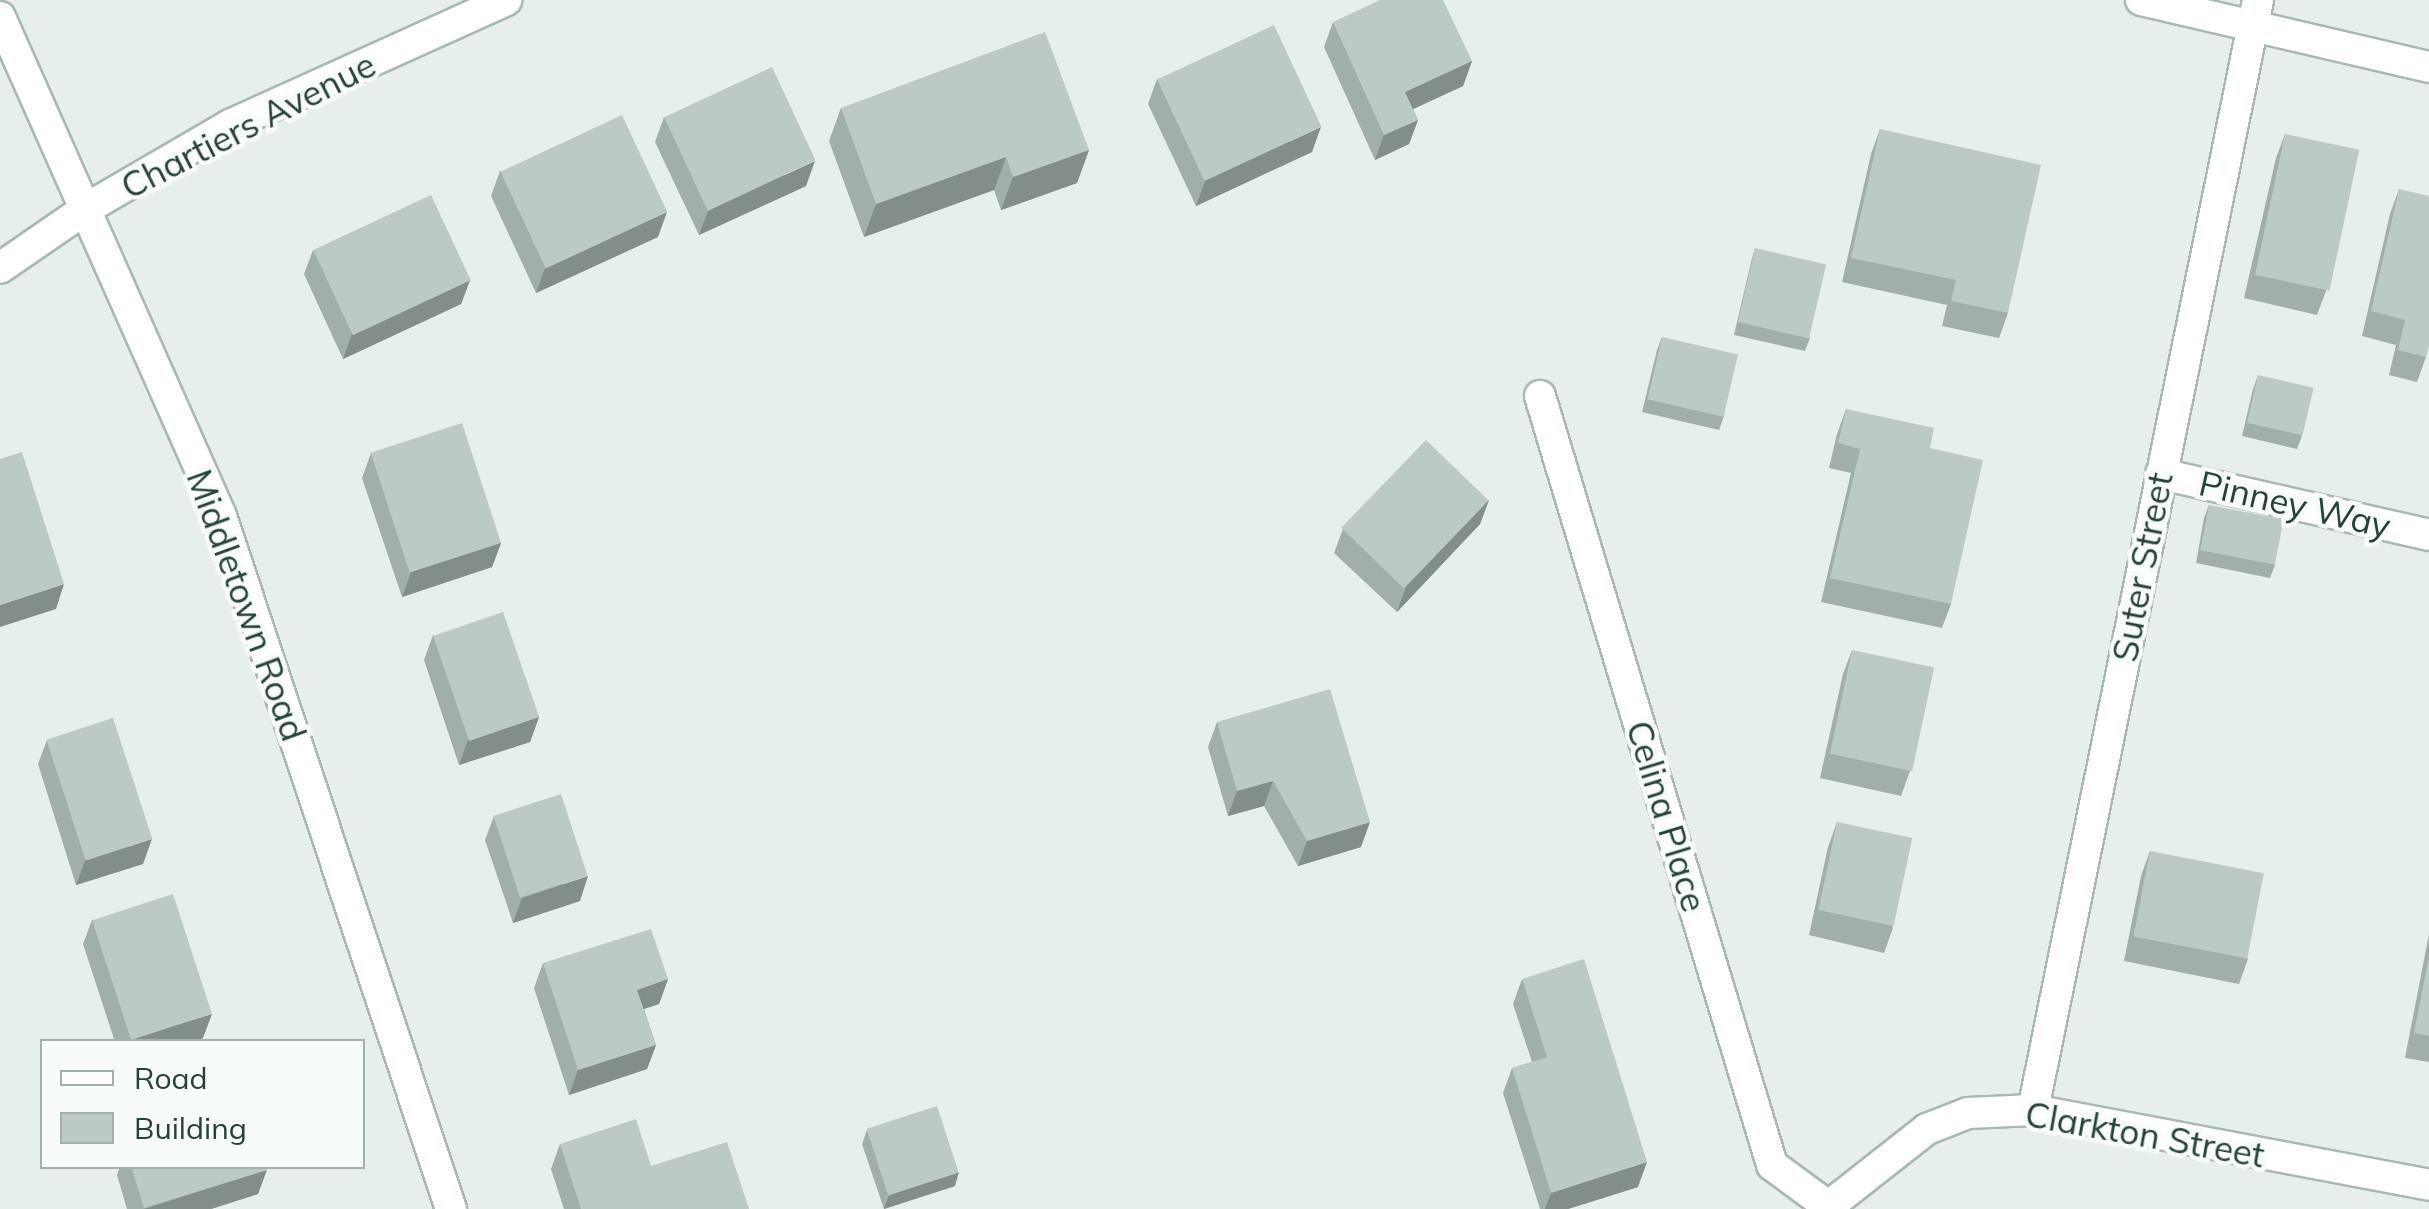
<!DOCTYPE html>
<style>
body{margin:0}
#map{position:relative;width:2429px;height:1209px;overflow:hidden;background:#e6efeb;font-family:Mulish,sans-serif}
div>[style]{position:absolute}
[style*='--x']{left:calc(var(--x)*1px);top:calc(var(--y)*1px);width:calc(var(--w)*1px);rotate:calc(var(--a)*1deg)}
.roads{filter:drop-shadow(2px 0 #a8b8b2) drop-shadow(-2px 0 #a8b8b2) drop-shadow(0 2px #a8b8b2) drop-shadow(0 -2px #a8b8b2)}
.minor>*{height:30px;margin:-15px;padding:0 15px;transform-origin:15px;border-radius:15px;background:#fff}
.wall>*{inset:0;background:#a1aea9}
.shaded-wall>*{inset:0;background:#838d89}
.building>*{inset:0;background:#bbcac4;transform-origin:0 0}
span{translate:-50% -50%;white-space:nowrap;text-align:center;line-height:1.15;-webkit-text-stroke:9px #f7fbf9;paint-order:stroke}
.street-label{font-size:35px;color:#24423a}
.legend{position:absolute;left:40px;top:1039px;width:325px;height:130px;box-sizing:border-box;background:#f7fbf9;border:2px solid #a3b1ad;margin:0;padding:12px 18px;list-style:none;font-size:30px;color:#24423a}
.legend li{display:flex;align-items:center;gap:20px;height:50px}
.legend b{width:50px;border:2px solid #a3b1ad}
</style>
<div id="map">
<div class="roads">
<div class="minor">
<div style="--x:2141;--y:0;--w:296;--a:13.1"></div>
<div style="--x:0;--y:17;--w:546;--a:66.11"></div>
<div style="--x:221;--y:516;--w:730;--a:71.64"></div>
<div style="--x:0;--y:268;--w:102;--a:-34.6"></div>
<div style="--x:84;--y:210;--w:171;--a:-30.2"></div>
<div style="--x:232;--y:124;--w:301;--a:-24.3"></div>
<div style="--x:1540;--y:396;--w:803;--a:73.21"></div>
<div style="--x:1772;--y:1165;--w:74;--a:36.3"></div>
<div style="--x:2161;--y:474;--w:275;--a:12.8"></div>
<div style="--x:2033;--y:1110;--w:1133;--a:-78.54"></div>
<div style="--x:1829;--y:1206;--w:125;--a:-38.2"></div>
<div style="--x:1927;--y:1129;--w:44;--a:-21.3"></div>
<div style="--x:1968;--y:1113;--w:65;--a:-2.6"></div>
<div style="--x:2033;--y:1110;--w:403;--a:10.7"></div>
</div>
</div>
<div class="wall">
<div style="clip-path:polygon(1333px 22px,1472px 61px,1463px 86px,1413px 109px,1418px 120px,1409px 144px,1375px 160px,1324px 47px)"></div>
<div style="clip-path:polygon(1157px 79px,1312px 152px,1196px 206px,1148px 104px)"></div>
<div style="clip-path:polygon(841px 108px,1089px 150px,1077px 183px,1001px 210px,994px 190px,864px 237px,829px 141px)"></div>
<div style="clip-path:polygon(664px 117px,806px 186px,699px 235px,655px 142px)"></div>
<div style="clip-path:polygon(1880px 129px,2008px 313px,1999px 338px,1942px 326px,1947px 305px,1842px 282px,1871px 154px)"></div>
<div style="clip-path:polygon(2285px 134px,2326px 291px,2317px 315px,2244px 298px,2276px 158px)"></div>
<div style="clip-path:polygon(500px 171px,658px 237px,536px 293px,491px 196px)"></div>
<div style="clip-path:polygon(2399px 189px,2426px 357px,2417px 382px,2389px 375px,2396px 345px,2362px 336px,2390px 214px)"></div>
<div style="clip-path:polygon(1755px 248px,1810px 338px,1805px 351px,1734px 335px,1751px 262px)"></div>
<div style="clip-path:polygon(313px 250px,470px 280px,461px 304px,343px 359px,304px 274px)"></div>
<div style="clip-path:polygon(1662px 337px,1724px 416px,1719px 430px,1642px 412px,1657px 350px)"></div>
<div style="clip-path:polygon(2258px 375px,2302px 436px,2297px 449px,2242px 436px,2253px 389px)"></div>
<div style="clip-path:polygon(1846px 409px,1930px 448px,1951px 604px,1942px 628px,1821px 602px,1851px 473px,1829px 468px,1837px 434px)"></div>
<div style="clip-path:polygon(371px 453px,501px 543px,492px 567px,402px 597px,362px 478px)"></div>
<div style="clip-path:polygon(1489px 500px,1480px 524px,1397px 612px,1334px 553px,1343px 529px)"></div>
<div style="clip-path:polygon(2209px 505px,2275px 565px,2270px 578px,2196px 563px,2204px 518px)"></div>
<div style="clip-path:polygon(433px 635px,539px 717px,530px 742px,459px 765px,424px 660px)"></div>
<div style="clip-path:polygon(1852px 650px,1910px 771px,1901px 796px,1820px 778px,1843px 674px)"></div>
<div style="clip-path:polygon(1217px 722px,1361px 847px,1298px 866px,1264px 806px,1228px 816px,1208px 747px)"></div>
<div style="clip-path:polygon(47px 740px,143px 864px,76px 885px,38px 764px)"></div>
<div style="clip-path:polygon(494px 816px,580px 901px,513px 923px,485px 840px)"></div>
<div style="clip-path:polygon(1837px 822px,1893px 928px,1884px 953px,1809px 935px,1828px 847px)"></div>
<div style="clip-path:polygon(2150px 851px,2248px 959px,2239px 984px,2124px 961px,2141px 876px)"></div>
<div style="clip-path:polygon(92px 920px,203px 1038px,193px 1042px,115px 1042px,83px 944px)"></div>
<div style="clip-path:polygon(2429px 934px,2429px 1062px,2405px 1058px)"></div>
<div style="clip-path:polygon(543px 963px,668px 979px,659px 1004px,644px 1009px,656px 1045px,647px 1069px,569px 1095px,534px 988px)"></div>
<div style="clip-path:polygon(1522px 979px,1638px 1187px,1568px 1209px,1540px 1209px,1503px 1093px,1512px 1068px,1532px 1062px,1513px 1004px)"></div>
<div style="clip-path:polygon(867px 1130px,955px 1186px,884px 1209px,862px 1144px)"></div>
<div style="clip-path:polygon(560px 1144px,749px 1209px,564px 1209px,551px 1169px)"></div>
<div style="clip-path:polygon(120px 1166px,266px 1166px,258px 1194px,211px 1209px,127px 1209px,117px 1175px)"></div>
</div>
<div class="shaded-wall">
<div style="clip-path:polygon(1472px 61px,1463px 86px,1396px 117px,1405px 92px)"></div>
<div style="clip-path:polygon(1418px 120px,1409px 144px,1375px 160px,1384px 135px)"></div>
<div style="clip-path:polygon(1321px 127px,1312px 152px,1196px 206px,1205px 181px)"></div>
<div style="clip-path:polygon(1089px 150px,1077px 183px,1001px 210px,1013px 177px)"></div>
<div style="clip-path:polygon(1006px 157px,994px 190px,864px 237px,876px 204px)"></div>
<div style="clip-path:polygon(815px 161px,806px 186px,699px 235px,708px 211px)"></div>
<div style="clip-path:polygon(667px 212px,658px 237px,536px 293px,545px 268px)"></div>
<div style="clip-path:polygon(470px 280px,461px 304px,343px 359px,352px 334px)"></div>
<div style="clip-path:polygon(1489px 500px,1480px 524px,1397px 612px,1406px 587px)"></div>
<div style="clip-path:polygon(501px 543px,492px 567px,402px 597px,411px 572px)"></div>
<div style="clip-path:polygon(64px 584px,56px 609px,0 627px,0 605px)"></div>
<div style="clip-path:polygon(539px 717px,530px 742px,459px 765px,468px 740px)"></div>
<div style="clip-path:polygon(1273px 781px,1264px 806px,1228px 816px,1237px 791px)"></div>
<div style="clip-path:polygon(1370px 822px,1361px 847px,1298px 866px,1307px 841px)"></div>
<div style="clip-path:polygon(152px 839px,143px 864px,76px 885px,85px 861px)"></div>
<div style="clip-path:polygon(588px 876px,580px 901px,513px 923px,522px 898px)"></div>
<div style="clip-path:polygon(668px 979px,659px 1004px,628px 1014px,637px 990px)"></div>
<div style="clip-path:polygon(212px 1014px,203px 1038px,193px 1042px,130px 1042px,131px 1039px)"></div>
<div style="clip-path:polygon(656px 1045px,647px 1069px,569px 1095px,578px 1070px)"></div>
<div style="clip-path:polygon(1647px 1162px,1638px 1187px,1568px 1209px,1545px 1209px,1551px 1193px)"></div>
<div style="clip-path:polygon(267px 1170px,258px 1194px,211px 1209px,144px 1209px)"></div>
<div style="clip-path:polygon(959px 1172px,955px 1186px,884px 1209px,889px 1195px)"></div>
</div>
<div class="building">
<div style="clip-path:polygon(1380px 0,1443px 0,1472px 61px,1405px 92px,1418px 120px,1384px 135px,1333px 22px)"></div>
<div style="left:1274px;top:25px;width:112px;height:129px;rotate:65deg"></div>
<div style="clip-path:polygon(1045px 32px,1089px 150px,1013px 177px,1006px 157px,876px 204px,841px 108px)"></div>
<div style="left:772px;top:67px;width:103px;height:119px;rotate:65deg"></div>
<div style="left:622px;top:115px;width:107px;height:134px;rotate:65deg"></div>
<div style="clip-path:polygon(1880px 129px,2041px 165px,2008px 313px,1951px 301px,1956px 280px,1851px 258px)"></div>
<div style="left:2285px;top:134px;width:76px;height:144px;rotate:12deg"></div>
<div style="clip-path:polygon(2399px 189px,2429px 196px,2429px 346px,2426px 357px,2398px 350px,2405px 320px,2371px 311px)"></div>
<div style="left:431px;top:195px;width:94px;height:130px;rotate:65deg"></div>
<div style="left:1755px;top:248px;width:73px;height:76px;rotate:13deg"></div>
<div style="left:1662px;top:337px;width:78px;height:64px;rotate:13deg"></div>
<div style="left:2258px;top:375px;width:57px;height:49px;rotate:13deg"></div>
<div style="clip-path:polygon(1846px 409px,1934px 428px,1930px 448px,1983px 460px,1951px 604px,1830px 578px,1860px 449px,1838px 443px)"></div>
<div style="left:462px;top:423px;width:126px;height:96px;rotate:72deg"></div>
<div style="left:1426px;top:440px;width:87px;height:122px;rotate:44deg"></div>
<div style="clip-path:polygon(22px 452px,64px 584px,0 605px,0 459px)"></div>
<div style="left:2209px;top:505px;width:76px;height:46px;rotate:11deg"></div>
<div style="left:503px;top:612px;width:111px;height:74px;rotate:71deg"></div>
<div style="left:1852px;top:650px;width:84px;height:106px;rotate:12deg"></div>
<div style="clip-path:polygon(1330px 689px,1370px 822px,1307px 841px,1273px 781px,1237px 791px,1217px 722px)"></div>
<div style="left:113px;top:718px;width:127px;height:70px;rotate:72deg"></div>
<div style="left:561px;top:794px;width:86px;height:71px;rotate:72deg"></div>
<div style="left:1837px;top:822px;width:77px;height:90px;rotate:12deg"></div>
<div style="left:2150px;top:851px;width:116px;height:87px;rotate:11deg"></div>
<div style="left:173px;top:894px;width:126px;height:85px;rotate:72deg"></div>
<div style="clip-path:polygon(651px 929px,668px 979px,637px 990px,656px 1045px,578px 1070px,543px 963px)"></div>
<div style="clip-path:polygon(2429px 956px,2429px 1036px,2414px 1033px)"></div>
<div style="clip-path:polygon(1584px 959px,1647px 1162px,1551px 1193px,1512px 1068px,1547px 1057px,1522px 979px)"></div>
<div style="left:937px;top:1106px;width:70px;height:74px;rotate:72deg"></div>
<div style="clip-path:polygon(636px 1119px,651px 1166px,727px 1142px,749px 1209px,581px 1209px,560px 1144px)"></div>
<div style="clip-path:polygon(131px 1166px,266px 1166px,267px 1170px,144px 1208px)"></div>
</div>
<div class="street-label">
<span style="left:248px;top:125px;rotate:-27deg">Chartiers Avenue</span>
<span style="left:2295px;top:504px;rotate:13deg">Pinney Way</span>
<span style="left:2142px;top:567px;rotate:-79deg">Suter Street</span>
<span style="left:247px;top:605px;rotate:70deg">Middletown Road</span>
<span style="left:1667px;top:816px;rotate:73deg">Celina Place</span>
<span style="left:2145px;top:1134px;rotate:10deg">Clarkton Street</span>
</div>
<ul class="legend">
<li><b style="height:12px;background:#fff"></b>Road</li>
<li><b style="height:28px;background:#bbcac4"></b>Building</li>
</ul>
</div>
